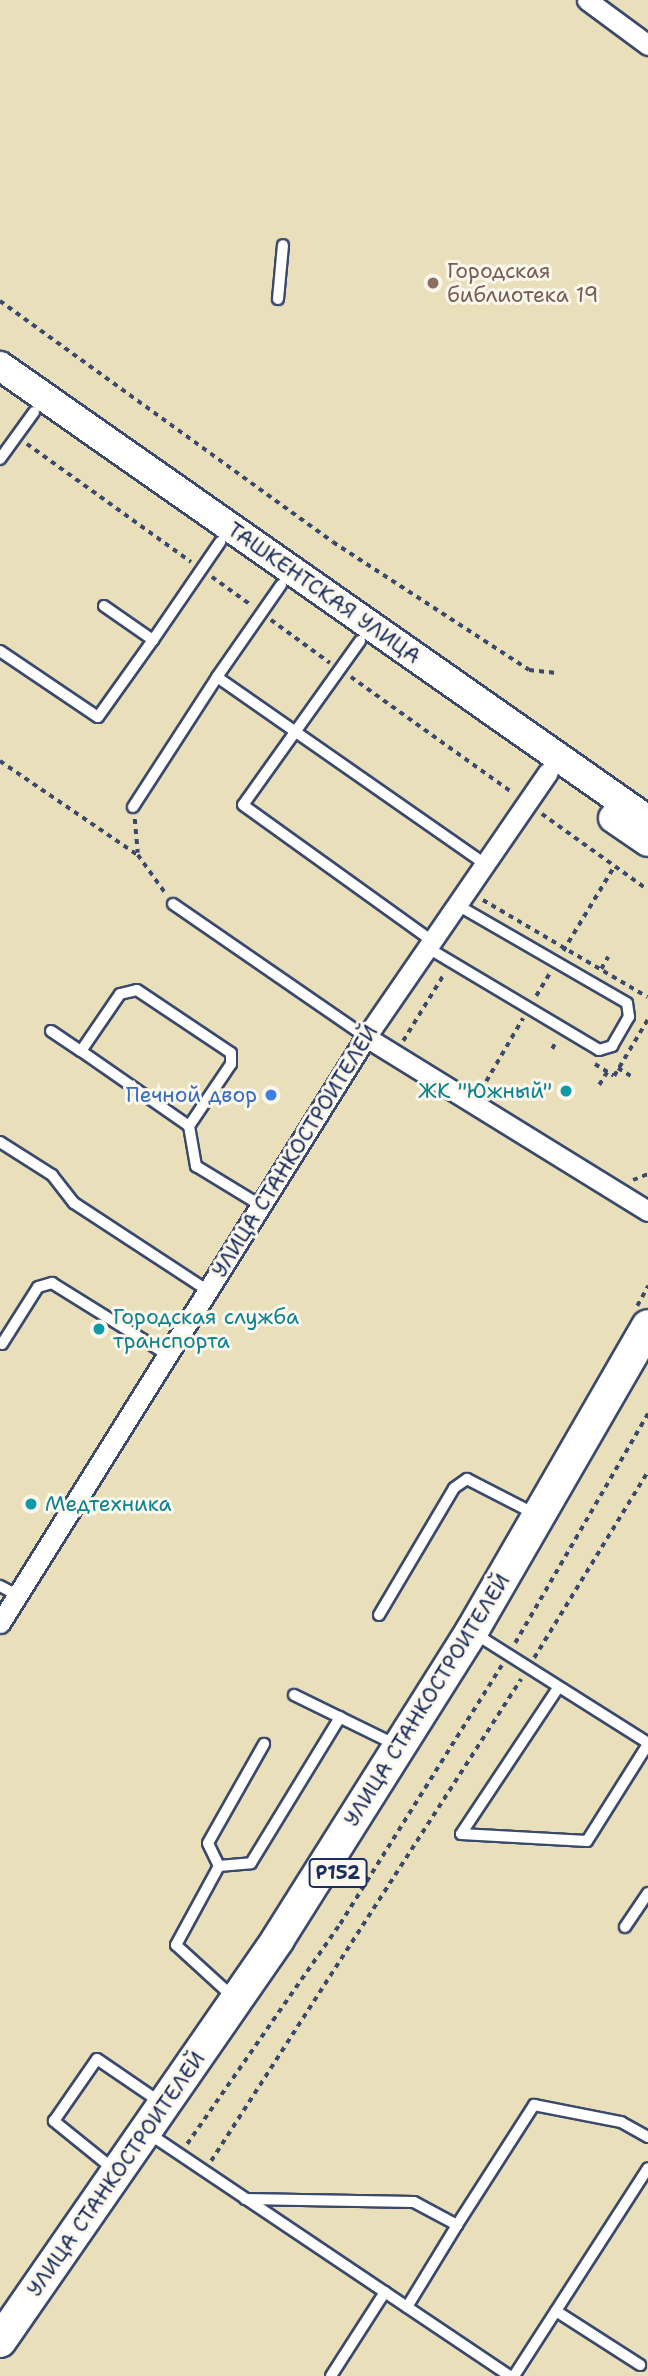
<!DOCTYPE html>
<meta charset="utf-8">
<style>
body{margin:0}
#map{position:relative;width:648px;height:2376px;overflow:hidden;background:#e9dfbb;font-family:"Shantell Sans",sans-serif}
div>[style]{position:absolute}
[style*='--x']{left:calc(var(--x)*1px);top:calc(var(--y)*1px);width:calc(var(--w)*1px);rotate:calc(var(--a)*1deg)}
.path>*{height:3.5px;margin-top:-1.75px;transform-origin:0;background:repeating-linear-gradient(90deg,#3a496c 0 5px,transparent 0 10px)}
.roads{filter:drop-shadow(2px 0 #3a496c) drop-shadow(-2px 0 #3a496c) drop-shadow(0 2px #3a496c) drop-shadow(0 -2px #3a496c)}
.service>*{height:10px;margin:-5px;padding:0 5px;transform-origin:5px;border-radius:5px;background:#fff}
.minor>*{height:19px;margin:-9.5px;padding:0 9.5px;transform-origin:9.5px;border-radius:9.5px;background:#fff}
.secondary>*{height:28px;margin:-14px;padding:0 14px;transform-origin:14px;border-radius:14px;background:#fff}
.primary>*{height:32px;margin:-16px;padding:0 16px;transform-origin:16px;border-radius:16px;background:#fff}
.dots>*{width:19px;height:19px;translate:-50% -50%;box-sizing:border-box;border:4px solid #fbf7ec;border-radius:50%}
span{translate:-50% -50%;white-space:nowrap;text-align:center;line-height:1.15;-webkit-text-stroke:6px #fbf7ec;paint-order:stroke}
.shield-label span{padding:2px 5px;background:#fbf7ec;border:2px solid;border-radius:5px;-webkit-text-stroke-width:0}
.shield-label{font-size:19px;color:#1b2f5e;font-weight:700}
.education-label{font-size:21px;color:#785e54}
.left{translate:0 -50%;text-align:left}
.street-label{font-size:21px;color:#1b2f5e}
.culture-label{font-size:21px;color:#0d838f}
.right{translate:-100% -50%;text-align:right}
.shop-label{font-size:21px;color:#366cbe}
</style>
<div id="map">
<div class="path">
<div style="--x:0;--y:301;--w:411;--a:35.9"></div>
<div style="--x:333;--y:542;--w:234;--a:33.1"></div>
<div style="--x:529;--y:670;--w:28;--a:6"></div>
<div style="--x:27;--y:444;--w:202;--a:35.7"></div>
<div style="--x:212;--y:577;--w:48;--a:35.7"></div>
<div style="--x:271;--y:620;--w:73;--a:36.1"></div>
<div style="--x:351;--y:677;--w:199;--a:35.6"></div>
<div style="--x:0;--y:761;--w:167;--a:34.3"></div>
<div style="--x:138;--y:855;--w:48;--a:54.3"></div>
<div style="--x:542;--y:814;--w:130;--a:35.6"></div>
<div style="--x:135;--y:819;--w:34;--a:85"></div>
<div style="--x:483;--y:900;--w:191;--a:30.5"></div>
<div style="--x:563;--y:951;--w:100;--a:-58.8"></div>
<div style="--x:601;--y:969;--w:14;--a:-60"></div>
<div style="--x:536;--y:996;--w:27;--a:-59"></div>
<div style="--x:403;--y:1041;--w:79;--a:-58.5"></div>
<div style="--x:552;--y:1049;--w:9;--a:-63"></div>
<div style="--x:595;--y:1064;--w:22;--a:32"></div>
<div style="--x:614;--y:1076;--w:66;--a:-59.2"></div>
<div style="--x:618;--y:1068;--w:15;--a:32"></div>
<div style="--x:599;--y:1085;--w:15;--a:-58"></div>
<div style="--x:481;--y:1090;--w:83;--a:-59.7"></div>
<div style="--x:633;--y:1180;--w:16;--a:-22"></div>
<div style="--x:637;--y:1306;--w:23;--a:-61"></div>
<div style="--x:515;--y:1643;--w:265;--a:-59.9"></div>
<div style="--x:534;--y:1658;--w:219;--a:-58.6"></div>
<div style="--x:187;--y:2144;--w:268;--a:-55.2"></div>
<div style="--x:340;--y:1924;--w:305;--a:-58"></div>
<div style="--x:211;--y:2161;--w:573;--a:-57.25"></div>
</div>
<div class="roads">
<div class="service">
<div style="--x:278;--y:299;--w:54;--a:-84.7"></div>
<div style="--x:0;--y:459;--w:58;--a:-54.1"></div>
<div style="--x:281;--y:585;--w:112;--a:124.8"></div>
<div style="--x:217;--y:677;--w:327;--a:34.9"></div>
<div style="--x:104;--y:606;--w:60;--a:34.8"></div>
<div style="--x:153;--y:640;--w:119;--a:-55.6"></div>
<div style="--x:360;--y:641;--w:201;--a:125.5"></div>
<div style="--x:243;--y:805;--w:233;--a:35.7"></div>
<div style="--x:0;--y:651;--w:118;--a:34"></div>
<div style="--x:98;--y:717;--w:95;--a:-54.5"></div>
<div style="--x:133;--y:807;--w:155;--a:-57.1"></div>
<div style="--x:173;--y:904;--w:234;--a:34.6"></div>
<div style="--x:428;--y:948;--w:199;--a:30.8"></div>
<div style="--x:599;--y:1050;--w:14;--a:-17"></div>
<div style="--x:612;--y:1046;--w:34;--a:-60"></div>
<div style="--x:629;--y:1017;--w:14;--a:-98"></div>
<div style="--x:627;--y:1003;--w:196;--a:-150"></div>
<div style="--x:51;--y:1031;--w:36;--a:34"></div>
<div style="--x:189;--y:1126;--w:131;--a:-145.2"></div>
<div style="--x:81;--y:1051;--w:69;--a:-55.6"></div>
<div style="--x:120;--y:994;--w:17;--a:-13"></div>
<div style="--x:137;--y:990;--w:113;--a:33.8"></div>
<div style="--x:231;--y:1053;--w:11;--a:90"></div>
<div style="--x:231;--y:1064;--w:75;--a:124.1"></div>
<div style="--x:189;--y:1126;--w:41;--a:80.1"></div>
<div style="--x:196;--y:1166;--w:75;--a:31.4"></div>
<div style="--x:0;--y:1142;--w:62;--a:32.4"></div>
<div style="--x:52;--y:1175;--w:36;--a:52"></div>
<div style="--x:74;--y:1203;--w:159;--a:33.2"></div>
<div style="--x:2;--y:1344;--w:67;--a:-57.7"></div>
<div style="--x:38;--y:1287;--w:15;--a:-16"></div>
<div style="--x:52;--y:1283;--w:134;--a:31.9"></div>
<div style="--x:0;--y:1586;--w:19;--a:28"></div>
<div style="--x:379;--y:1615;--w:147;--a:-59.4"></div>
<div style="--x:454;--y:1488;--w:16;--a:-35"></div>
<div style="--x:467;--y:1479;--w:76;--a:27.2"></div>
<div style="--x:474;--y:1633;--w:206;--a:32.3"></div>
<div style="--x:558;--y:1688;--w:175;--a:123.6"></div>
<div style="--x:461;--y:1834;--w:126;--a:3.2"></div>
<div style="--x:587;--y:1841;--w:115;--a:-57.8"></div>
<div style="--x:294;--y:1695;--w:114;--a:26.1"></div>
<div style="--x:219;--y:1866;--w:25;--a:-116"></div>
<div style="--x:208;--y:1843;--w:114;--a:-60.5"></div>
<div style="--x:625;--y:1927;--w:41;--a:-55.9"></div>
<div style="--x:233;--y:1997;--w:77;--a:-137.6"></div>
<div style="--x:176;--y:1945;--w:90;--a:-61.4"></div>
<div style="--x:219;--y:1866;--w:32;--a:-5"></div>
<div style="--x:251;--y:1863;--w:171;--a:-58.6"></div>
<div style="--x:148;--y:2133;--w:436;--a:33.9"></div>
<div style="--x:112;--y:2168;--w:75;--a:-141"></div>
<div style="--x:54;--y:2121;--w:75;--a:-55.3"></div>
<div style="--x:97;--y:2059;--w:76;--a:34.3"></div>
<div style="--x:245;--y:2199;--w:169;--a:1"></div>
<div style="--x:414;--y:2202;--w:49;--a:28.1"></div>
<div style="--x:457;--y:2225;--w:143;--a:-57.3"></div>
<div style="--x:534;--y:2105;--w:89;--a:11.1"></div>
<div style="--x:621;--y:2122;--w:31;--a:29"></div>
<div style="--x:407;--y:2307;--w:96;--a:-58.6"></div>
<div style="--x:556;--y:2311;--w:100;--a:32.7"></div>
<div style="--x:331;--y:2376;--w:100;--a:-57.3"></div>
<div style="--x:514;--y:2376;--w:247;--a:-57.2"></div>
</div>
<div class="minor">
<div style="--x:587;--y:0;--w:76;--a:36.4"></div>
<div style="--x:366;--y:1037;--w:331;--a:31.7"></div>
<div style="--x:0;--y:1623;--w:691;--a:-58.01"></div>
<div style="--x:366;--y:1037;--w:321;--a:-55.5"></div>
</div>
<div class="secondary">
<div style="--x:0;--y:366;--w:791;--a:35.02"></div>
<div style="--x:613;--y:818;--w:42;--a:34.4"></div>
</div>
<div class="primary">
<div style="--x:0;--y:2341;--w:489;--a:-55.3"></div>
<div style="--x:278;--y:1939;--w:364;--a:-57.8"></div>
<div style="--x:472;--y:1631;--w:352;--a:-60"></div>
</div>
</div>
<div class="dots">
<div style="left:433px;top:283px;background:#8d6e63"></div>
<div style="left:566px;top:1091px;background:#0f9aa8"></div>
<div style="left:271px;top:1095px;background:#3f7fe0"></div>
<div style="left:99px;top:1329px;background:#0f9aa8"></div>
<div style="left:31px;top:1504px;background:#0f9aa8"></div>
</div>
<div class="shield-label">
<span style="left:338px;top:1873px">Р152</span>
</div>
<div class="education-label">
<span class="left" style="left:447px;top:283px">Городская<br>библиотека 19</span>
</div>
<div class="street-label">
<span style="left:324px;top:593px;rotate:35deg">ТАШКЕНТСКАЯ УЛИЦА</span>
<span style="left:295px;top:1151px;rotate:-58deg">УЛИЦА СТАНКОСТРОИТЕЛЕЙ</span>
<span style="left:427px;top:1700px;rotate:-58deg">УЛИЦА СТАНКОСТРОИТЕЛЕЙ</span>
<span style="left:116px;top:2174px;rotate:-55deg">УЛИЦА СТАНКОСТРОИТЕЛЕЙ</span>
</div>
<div class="culture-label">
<span class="right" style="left:552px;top:1091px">ЖК "Южный"</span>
<span class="left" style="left:113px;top:1329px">Городская служба<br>транспорта</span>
<span class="left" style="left:45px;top:1504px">Медтехника</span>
</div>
<div class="shop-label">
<span class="right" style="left:257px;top:1095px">Печной двор</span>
</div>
</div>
